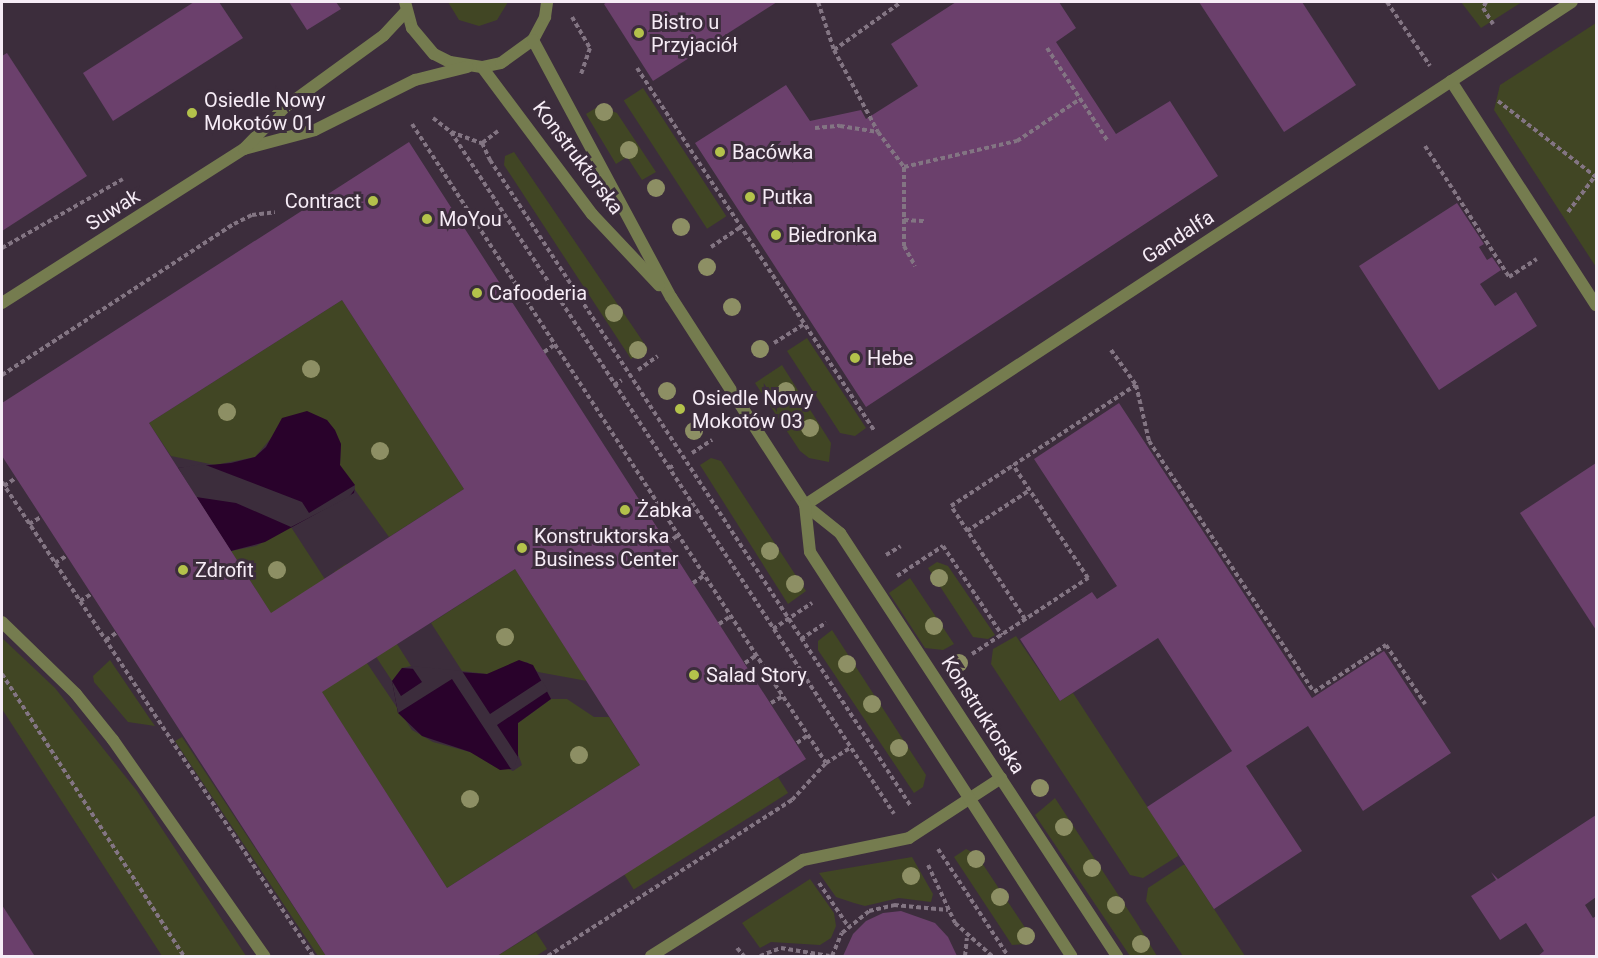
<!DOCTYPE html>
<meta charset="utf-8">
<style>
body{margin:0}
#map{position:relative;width:1598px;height:958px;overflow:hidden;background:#3c2d3c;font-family:Roboto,sans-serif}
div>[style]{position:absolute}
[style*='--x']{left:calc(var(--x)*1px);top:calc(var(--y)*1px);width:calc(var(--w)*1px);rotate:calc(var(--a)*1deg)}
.green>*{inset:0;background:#414624;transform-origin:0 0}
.water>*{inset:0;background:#29022b}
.pier>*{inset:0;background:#3c2d3c}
.building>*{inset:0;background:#6b406c}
.path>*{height:4px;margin-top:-2px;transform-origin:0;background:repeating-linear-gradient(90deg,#837583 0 4.5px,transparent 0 7.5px)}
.service>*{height:12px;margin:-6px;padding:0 6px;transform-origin:6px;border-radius:6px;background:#757c4f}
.minor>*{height:12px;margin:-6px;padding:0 6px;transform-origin:6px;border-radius:6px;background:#757c4f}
.trees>*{width:18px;height:18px;margin:-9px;border-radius:50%;background:#8d8f64}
.dots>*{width:16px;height:16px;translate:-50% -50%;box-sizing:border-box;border:3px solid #3c2d3c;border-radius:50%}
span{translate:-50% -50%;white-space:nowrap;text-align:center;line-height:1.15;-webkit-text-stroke:6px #3c2d3c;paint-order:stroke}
.poi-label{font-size:20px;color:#f6ecf6}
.left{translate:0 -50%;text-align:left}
.right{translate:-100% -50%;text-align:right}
.street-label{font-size:20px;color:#f6ecf6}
.frame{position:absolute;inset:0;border:3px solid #f6ecf6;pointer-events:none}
</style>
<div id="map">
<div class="green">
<div style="clip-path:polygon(448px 2px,508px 2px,497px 20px,479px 26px,459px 20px)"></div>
<div style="clip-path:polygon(1461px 2px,1522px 2px,1481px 28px)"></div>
<div style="clip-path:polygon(1596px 23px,1596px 267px,1494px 110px,1500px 85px)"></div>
<div style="left:643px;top:88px;width:153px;height:23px;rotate:57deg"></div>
<div style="clip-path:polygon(599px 106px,617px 113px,656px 172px,642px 180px,627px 157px,616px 164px,586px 114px)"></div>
<div style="clip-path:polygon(514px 152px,648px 349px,631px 359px,504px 165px,505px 156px)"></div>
<div style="clip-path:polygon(342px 300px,464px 489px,389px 537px,345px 476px,340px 465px,341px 444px,327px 420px,272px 437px,255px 457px,215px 465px,171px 456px,149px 423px)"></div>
<div style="clip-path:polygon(807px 338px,866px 428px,855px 436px,840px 433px,787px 351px)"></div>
<div style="clip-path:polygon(782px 365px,831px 443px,829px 462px,809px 458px,800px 451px,755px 383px)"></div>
<div style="clip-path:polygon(711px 458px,721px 461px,806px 591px,788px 604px,700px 465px)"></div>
<div style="clip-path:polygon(291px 527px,332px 590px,322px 596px,412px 730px,433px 742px,470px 752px,513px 771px,522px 765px,517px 751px,518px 723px,551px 699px,567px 699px,594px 717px,609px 717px,640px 765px,447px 888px,231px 551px,256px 546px)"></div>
<div style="clip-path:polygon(937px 562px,948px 566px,995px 635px,988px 639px,973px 637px,928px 568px)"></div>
<div style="clip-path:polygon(346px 564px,411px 666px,402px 668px,392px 681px,338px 599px,334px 572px)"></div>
<div style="clip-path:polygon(515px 569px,587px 681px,538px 672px,527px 662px,487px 674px,462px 671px,431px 623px)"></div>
<div style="clip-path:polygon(910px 578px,954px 644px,943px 650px,925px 648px,889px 593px)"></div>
<div style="clip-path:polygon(832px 630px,926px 775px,923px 787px,914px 793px,818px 650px,818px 641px)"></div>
<div style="clip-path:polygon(1016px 636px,1060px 701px,1073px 693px,1177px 852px,1178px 856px,1143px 878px,1130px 875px,991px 664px,993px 649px)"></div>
<div style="clip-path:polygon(2px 638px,55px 688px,137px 791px,246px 956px,162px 956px,2px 709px)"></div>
<div style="clip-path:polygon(110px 660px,150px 719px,155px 726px,128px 722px,94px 682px,93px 676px)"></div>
<div style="clip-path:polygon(182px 737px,196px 758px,326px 956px,318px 956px,175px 741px)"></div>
<div style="left:778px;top:777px;width:19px;height:182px;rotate:58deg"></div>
<div style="clip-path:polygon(1055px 798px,1136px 922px,1157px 956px,1130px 956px,1035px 815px)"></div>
<div style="clip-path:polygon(966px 849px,976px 854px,1030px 935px,1025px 944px,1012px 945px,954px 857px)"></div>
<div style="clip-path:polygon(912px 857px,933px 894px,931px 902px,899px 898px,865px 906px,854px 903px,836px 897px,819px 873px)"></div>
<div style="clip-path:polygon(1183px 865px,1185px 865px,1245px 956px,1183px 956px,1146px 901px,1148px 888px)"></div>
<div style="clip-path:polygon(810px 879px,834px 913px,836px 926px,831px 938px,820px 945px,771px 942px,760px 948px,742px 923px)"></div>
<div style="clip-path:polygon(536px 932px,547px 949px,536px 956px,497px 956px)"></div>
</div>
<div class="water">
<div style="clip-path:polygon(307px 411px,327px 420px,335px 430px,341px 444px,340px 465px,355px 485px,354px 493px,265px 542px,231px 551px,178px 468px,231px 463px,255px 457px,266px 447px,282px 418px)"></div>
<div style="clip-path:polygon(519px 660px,533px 665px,551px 699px,518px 723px,518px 757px,511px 769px,500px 770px,470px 752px,422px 736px,398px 713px,392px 681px,402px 668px,487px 674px)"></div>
</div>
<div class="pier">
<div style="clip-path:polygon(203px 464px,302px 502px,309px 513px,355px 485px,355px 489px,349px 497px,291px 527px,236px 503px,196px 497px,178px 468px)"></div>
<div style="clip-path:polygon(411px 666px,462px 671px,490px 714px,542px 680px,548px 691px,497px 725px,518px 757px,515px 765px,511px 769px,452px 679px,398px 713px,392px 681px,401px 696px,422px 682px)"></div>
</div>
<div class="building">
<div style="clip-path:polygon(194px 2px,219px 2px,243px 38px,113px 121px,83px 73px)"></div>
<div style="clip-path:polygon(289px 2px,336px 2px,341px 9px,307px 30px)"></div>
<div style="clip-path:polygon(607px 2px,777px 2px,653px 81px,604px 4px)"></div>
<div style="clip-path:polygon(956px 2px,1059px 2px,1076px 28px,1056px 42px,1116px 134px,1170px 101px,1218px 176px,866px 407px,695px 143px,786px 85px,810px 121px,861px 110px,866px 119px,918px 86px,891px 44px)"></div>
<div style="clip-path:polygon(1199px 2px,1302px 2px,1356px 85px,1284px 132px)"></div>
<div style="clip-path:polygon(7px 53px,87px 176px,2px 231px,2px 56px)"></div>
<div style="clip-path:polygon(evenodd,409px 142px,806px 759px,497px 956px,326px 956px,2px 456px,2px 403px,409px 142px,342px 300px,464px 489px,271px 613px,149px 423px,342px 300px,409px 142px,515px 569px,640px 765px,447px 888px,322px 692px,515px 569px)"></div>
<div style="clip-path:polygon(1457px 203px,1484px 244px,1479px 247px,1487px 260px,1492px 257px,1501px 270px,1480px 284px,1495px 306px,1516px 292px,1537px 326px,1439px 390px,1359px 266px)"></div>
<div style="clip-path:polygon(1119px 403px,1312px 698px,1384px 651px,1451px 753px,1363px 811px,1308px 726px,1246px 766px,1302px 851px,1214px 909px,1147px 807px,1232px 751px,1158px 638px,1060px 701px,1020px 639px,1092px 592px,1097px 599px,1117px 586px,1034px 459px)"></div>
<div style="clip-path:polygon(1596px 463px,1596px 630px,1520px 513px)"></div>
<div style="clip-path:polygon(1596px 815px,1596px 897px,1585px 905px,1593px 918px,1596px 916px,1596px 956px,1538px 956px,1544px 951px,1526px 923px,1500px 940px,1471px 896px,1496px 880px,1491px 872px,1498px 879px)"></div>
<div style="clip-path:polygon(2px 905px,34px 955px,32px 956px,2px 956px)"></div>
<div style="clip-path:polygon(901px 911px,935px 923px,948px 937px,957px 956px,843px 956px,853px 934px,866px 921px,883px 913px)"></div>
</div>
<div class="path">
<div style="--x:818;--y:2;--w:51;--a:71.6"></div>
<div style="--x:834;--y:50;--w:93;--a:61.8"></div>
<div style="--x:878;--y:132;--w:44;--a:53.4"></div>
<div style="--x:904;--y:167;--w:79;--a:90"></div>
<div style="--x:904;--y:246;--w:23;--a:61"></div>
<div style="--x:1387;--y:2;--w:77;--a:56.1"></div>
<div style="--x:1486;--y:2;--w:7;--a:117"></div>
<div style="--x:1483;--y:8;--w:19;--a:58"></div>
<div style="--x:572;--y:17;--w:36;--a:60"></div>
<div style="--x:590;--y:48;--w:28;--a:109"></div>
<div style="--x:1047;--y:48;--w:110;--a:56.9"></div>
<div style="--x:834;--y:50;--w:82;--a:-35.6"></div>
<div style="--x:637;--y:68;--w:433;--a:56.8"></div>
<div style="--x:1498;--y:101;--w:124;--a:37.8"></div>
<div style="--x:433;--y:118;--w:23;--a:38"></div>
<div style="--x:451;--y:132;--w:33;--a:20"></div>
<div style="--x:412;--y:124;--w:761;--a:57.06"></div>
<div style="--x:815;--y:128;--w:25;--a:-5"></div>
<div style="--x:840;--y:126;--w:37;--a:9"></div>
<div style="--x:498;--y:131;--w:20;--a:143"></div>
<div style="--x:482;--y:143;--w:19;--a:65"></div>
<div style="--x:490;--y:160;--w:770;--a:56.93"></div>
<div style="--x:451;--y:132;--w:813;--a:56.99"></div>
<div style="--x:1425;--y:146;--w:156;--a:57.3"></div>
<div style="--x:1509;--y:277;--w:33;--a:-33"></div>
<div style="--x:904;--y:167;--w:116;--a:-13"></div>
<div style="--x:1017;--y:141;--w:76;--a:-33.7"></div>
<div style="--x:1568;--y:212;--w:46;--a:-52.9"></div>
<div style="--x:904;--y:220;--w:22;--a:3"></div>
<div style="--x:711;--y:247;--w:36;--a:-34"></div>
<div style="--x:2;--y:248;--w:139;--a:-29.7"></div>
<div style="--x:774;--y:343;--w:36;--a:-32"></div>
<div style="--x:1111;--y:350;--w:43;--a:54.5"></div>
<div style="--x:1136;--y:385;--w:57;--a:76.9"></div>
<div style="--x:1149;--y:441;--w:300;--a:56.7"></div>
<div style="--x:1314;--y:692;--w:86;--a:-33.1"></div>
<div style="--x:1386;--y:645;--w:71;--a:56.5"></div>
<div style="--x:544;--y:352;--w:14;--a:-34"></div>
<div style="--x:638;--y:370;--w:24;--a:-35"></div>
<div style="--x:2;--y:375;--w:277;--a:-33.1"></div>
<div style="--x:234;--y:224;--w:20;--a:-27"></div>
<div style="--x:252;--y:215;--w:23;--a:-7"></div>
<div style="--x:614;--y:385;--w:9;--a:-32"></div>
<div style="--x:692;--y:453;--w:24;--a:-33"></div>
<div style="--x:669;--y:468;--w:7;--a:-27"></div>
<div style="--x:2;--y:482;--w:567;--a:56.73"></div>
<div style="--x:4;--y:486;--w:14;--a:-34"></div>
<div style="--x:29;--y:524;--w:14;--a:-30"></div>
<div style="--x:967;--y:531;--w:75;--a:-33.1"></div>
<div style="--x:667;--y:543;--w:16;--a:-35"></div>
<div style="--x:886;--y:555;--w:17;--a:-31"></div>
<div style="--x:55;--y:563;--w:13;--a:-32"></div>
<div style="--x:897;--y:576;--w:55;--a:-33.1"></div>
<div style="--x:943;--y:546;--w:107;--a:56.5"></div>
<div style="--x:693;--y:583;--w:14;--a:-34"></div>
<div style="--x:80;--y:601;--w:13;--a:-32"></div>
<div style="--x:1025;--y:619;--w:135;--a:-123.2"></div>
<div style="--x:951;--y:506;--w:221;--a:-33.2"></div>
<div style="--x:719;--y:624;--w:14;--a:-34"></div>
<div style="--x:773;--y:629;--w:47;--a:-33.7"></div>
<div style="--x:801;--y:639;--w:30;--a:-33"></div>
<div style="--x:106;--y:640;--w:12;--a:-35"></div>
<div style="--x:972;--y:654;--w:139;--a:-33.2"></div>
<div style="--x:1088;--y:578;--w:136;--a:-123.6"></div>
<div style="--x:745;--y:663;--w:14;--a:-34"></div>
<div style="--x:2;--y:674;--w:336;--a:57.2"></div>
<div style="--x:771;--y:703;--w:14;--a:-30"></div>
<div style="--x:797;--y:743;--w:14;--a:-36"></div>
<div style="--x:938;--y:849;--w:128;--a:56.8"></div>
<div style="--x:928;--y:865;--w:64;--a:65"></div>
<div style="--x:955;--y:923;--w:50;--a:41.7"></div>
<div style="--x:819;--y:883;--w:52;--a:56"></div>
<div style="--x:737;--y:948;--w:11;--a:49"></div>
<div style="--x:548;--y:956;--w:290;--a:-32.6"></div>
<div style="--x:792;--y:800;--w:50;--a:-47.4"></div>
<div style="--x:826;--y:763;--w:28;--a:-32"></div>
<div style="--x:760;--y:956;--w:22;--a:-21"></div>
<div style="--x:781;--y:948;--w:49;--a:9.5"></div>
<div style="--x:832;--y:956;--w:25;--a:-67"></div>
<div style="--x:842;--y:933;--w:35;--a:-39"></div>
<div style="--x:869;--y:911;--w:26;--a:-13"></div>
<div style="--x:894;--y:905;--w:54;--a:5.3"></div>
<div style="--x:965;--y:956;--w:18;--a:-84"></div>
</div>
<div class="service">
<div style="--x:1451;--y:81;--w:267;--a:57.1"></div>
<div style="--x:2;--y:622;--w:103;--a:44.2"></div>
<div style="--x:76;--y:694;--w:59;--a:51.2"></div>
<div style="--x:113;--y:740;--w:264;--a:55"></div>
<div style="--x:651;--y:956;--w:180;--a:-32.3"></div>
<div style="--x:803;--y:860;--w:108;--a:-11.7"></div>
<div style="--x:909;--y:838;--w:110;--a:-33.1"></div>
</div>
<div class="minor">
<div style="--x:405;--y:2;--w:27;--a:75"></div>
<div style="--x:412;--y:28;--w:34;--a:50"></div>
<div style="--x:434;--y:54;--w:18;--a:27"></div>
<div style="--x:450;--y:62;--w:32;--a:9"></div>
<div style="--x:482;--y:67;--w:19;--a:-12"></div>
<div style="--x:501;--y:63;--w:39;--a:-36"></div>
<div style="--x:533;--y:40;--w:26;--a:-62"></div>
<div style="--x:545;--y:17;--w:15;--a:-82"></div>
<div style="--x:533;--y:40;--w:292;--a:61.8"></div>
<div style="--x:671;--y:297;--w:247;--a:57.2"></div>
<div style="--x:805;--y:505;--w:45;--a:38.7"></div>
<div style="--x:840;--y:533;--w:506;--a:56.78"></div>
<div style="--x:482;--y:67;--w:184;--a:53.2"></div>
<div style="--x:592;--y:214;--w:98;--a:46.7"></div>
<div style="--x:244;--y:149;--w:73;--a:-15"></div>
<div style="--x:315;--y:130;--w:112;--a:-26.6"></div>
<div style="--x:415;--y:80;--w:54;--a:-14"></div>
<div style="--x:2;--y:303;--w:287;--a:-32.5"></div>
<div style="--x:244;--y:149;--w:59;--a:-45.7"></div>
<div style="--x:285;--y:107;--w:122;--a:-36"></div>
<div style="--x:384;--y:35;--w:33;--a:-47"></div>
<div style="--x:805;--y:505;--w:917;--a:-33.26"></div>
<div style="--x:805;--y:505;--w:47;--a:83.9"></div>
<div style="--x:810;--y:552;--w:481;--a:57.1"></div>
</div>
<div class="trees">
<div style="left:604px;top:112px"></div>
<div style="left:629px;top:150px"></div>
<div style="left:656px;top:188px"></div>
<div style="left:681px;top:227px"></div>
<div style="left:707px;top:267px"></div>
<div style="left:732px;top:307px"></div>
<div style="left:614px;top:313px"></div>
<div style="left:760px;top:349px"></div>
<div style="left:638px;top:350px"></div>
<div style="left:311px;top:369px"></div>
<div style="left:667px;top:391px"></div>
<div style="left:786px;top:391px"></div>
<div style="left:227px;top:412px"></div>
<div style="left:810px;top:428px"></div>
<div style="left:694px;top:431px"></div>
<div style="left:380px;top:451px"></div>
<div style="left:770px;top:551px"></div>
<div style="left:277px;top:570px"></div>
<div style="left:939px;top:578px"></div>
<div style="left:795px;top:584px"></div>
<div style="left:934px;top:626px"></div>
<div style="left:505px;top:637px"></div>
<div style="left:959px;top:663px"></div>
<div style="left:847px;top:664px"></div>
<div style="left:872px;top:704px"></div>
<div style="left:899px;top:748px"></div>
<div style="left:579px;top:755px"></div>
<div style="left:1040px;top:788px"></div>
<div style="left:470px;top:799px"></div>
<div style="left:1064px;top:827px"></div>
<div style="left:976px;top:859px"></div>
<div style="left:1092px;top:868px"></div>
<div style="left:911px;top:876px"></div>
<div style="left:1000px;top:897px"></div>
<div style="left:1116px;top:905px"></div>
<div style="left:1026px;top:936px"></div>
<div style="left:1141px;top:944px"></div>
</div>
<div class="dots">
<div style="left:639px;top:33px;background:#b3c24b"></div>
<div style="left:192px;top:113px;background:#b3c24b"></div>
<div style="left:720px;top:152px;background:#b3c24b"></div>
<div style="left:750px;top:197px;background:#b3c24b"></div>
<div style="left:373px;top:201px;background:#b3c24b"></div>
<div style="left:427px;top:219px;background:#b3c24b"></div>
<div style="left:776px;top:235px;background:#b3c24b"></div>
<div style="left:477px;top:293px;background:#b3c24b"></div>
<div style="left:855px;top:358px;background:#b3c24b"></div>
<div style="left:680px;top:409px;background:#b3c24b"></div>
<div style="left:625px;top:510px;background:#b3c24b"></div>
<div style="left:522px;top:548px;background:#b3c24b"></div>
<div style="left:183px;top:570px;background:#b3c24b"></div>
<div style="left:694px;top:675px;background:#b3c24b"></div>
</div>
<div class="poi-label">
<span class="left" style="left:651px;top:34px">Bistro u<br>Przyjaciół</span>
<span class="left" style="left:204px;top:112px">Osiedle Nowy<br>Mokotów 01</span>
<span class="left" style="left:732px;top:152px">Bacówka</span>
<span class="left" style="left:762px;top:197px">Putka</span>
<span class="right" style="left:361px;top:201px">Contract</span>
<span class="left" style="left:439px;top:219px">MoYou</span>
<span class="left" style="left:788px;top:235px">Biedronka</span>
<span class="left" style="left:489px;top:293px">Cafooderia</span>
<span class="left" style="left:867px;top:358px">Hebe</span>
<span class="left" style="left:692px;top:410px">Osiedle Nowy<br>Mokotów 03</span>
<span class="left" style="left:637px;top:510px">Żabka</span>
<span class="left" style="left:534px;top:548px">Konstruktorska<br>Business Center</span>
<span class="left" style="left:195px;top:570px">Zdrofit</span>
<span class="left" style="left:706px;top:675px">Salad Story</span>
</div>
<div class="street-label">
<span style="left:578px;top:158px;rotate:53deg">Konstruktorska</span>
<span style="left:113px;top:210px;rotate:-32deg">Suwak</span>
<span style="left:1178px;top:237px;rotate:-33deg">Gandalfa</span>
<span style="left:983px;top:715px;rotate:57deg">Konstruktorska</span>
</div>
<div class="frame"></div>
</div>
